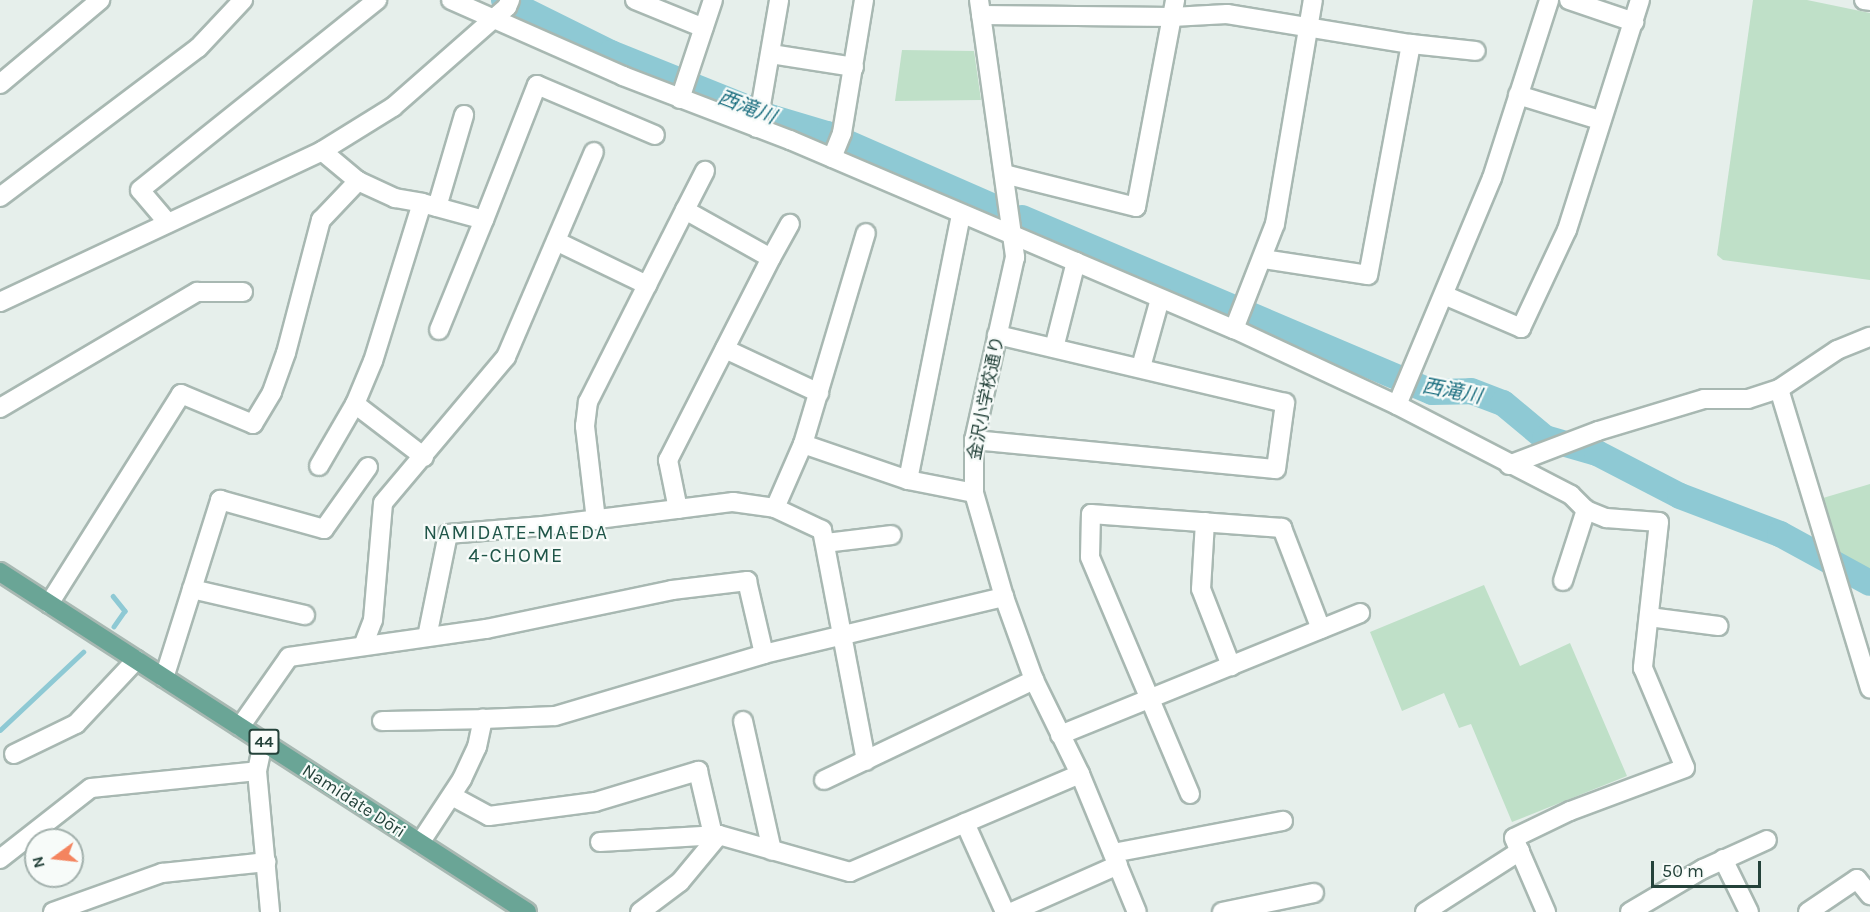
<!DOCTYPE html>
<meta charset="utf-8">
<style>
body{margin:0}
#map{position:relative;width:1870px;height:912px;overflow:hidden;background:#e6efeb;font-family:Karla,"Noto Sans JP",sans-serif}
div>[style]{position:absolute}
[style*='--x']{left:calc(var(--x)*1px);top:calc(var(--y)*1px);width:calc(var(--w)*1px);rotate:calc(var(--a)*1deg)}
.green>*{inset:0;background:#bfe0c8}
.stream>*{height:4.5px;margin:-2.25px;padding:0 2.25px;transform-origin:2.25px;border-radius:2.25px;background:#8ec9d4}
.river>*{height:26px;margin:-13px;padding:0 13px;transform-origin:13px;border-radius:13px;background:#8ec9d4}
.roads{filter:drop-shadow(2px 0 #a8b8b2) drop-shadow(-2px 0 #a8b8b2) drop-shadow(0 2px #a8b8b2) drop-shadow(0 -2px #a8b8b2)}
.minor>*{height:18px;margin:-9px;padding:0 9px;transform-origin:9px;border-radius:9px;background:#fff}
.tertiary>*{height:18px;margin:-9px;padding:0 9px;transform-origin:9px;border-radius:9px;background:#fff}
.primary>*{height:18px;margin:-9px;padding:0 9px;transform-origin:9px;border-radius:9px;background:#6aa596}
span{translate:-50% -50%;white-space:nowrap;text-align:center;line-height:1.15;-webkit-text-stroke:4.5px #f7fbf9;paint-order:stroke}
.shield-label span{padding:2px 4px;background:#f7fbf9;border:2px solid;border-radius:4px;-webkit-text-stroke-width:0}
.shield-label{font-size:16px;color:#24423a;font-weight:700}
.street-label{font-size:18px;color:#24423a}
.water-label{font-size:20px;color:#1c6f80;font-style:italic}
.neighbourhood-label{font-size:20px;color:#1f5548;letter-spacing:1.5px}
.north{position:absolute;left:24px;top:828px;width:60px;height:60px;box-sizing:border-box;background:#f7fbf9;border:2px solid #a3b1ad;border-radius:50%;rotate:255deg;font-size:16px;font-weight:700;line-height:24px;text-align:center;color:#24423a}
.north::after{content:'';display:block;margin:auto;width:21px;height:27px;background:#f4845f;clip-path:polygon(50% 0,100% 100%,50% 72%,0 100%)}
.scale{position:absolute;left:1651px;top:861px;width:110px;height:27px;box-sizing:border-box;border:3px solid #24423a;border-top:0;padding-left:8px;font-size:18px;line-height:21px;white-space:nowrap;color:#24423a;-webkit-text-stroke:4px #f7fbf9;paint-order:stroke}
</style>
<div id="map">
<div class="green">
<div style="clip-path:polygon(1753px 0,1807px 0,1870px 13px,1870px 280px,1723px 260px,1717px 255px)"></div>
<div style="clip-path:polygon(902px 50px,974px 51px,981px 100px,895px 101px)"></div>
<div style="clip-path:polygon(1870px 484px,1870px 570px,1838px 552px,1823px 498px)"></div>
<div style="clip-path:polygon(1484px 585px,1520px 666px,1570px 643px,1627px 776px,1512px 822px,1471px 724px,1459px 728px,1444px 693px,1402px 711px,1370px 632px)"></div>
</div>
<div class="stream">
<div style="--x:113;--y:596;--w:19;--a:51"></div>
<div style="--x:125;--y:611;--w:19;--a:125"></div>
<div style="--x:0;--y:730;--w:114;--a:-43.2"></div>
</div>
<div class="river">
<div style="--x:504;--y:0;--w:119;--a:26.4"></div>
<div style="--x:611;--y:53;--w:175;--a:21.9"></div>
<div style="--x:773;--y:118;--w:56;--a:16.5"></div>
<div style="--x:827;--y:134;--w:182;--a:23.6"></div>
<div style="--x:1022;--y:218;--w:445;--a:23"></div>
<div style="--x:1432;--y:392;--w:39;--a:-1"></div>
<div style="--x:1471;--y:391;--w:34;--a:21"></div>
<div style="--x:1503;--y:403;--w:55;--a:39.8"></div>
<div style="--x:1545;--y:438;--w:54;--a:16.1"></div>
<div style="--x:1597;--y:453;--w:93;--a:27.4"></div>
<div style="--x:1680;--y:496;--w:107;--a:20.8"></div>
<div style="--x:1780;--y:534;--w:102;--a:28.6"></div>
</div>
<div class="roads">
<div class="minor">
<div style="--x:451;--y:0;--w:188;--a:23.8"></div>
<div style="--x:623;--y:76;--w:179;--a:21"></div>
<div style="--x:790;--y:140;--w:483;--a:23.1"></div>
<div style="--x:1234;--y:329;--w:180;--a:25"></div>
<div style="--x:1397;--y:405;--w:196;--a:27.3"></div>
<div style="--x:1571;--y:495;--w:21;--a:45"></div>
<div style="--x:1586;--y:510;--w:22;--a:22"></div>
<div style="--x:1606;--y:518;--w:53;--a:4.3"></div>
<div style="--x:1659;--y:522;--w:147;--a:96.3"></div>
<div style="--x:1643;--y:668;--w:108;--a:67.2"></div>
<div style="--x:1685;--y:768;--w:123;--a:159.5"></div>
<div style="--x:1570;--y:811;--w:62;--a:154.3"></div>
<div style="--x:1514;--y:838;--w:81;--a:66.6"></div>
<div style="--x:635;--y:0;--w:74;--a:22.1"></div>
<div style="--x:1569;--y:0;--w:69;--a:18.7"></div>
<div style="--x:1864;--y:0;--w:6;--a:9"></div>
<div style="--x:981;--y:15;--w:191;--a:0.6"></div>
<div style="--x:1172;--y:17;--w:55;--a:-3.1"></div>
<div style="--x:1227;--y:14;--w:186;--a:9.3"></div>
<div style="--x:1411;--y:44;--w:235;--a:100.5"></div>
<div style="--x:1368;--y:275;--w:105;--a:-171.3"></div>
<div style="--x:1411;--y:44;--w:65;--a:6.1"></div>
<div style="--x:771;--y:54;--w:84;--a:8.9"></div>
<div style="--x:0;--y:84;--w:131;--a:-40"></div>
<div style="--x:1518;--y:95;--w:86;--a:17"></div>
<div style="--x:680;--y:99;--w:104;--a:-71.6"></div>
<div style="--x:757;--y:128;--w:130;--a:-80.2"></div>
<div style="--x:322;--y:151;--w:47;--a:39.8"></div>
<div style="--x:358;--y:181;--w:41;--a:24.7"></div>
<div style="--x:395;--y:198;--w:27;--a:10"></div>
<div style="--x:422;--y:203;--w:165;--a:107.2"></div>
<div style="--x:373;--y:361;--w:47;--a:112.7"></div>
<div style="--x:355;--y:404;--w:87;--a:37.5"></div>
<div style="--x:832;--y:158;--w:27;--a:-68"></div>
<div style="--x:842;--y:133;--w:135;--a:-80.6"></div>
<div style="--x:1004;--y:174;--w:136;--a:14"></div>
<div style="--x:1136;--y:207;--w:211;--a:-79.3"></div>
<div style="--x:0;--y:197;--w:248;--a:-37"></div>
<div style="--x:198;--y:48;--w:66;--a:-46.8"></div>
<div style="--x:422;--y:203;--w:64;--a:15.3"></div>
<div style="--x:484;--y:220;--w:145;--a:-68.6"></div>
<div style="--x:537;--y:85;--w:128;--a:23"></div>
<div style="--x:437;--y:207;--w:96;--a:-73.6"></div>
<div style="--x:685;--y:210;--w:44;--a:-62.9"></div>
<div style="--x:168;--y:223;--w:43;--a:-130.3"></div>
<div style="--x:140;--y:190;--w:304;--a:-38.7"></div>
<div style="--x:558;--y:242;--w:99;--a:25.8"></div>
<div style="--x:771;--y:258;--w:39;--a:-61"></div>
<div style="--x:1444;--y:295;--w:84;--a:23.2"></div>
<div style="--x:1521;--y:328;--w:108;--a:-64.9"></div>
<div style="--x:1567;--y:230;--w:241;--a:-72.4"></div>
<div style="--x:0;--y:302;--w:356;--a:-25.1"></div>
<div style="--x:322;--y:151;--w:84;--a:-31.8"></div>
<div style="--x:393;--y:107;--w:152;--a:-41.3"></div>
<div style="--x:507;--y:7;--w:8;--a:-67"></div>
<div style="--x:1234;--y:329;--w:113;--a:-68.7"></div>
<div style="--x:1275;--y:224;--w:227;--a:-80.4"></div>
<div style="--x:439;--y:330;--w:119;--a:-67.8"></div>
<div style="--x:1054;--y:348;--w:89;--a:-75.7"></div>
<div style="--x:725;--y:349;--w:104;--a:25.1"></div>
<div style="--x:1141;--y:367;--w:71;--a:-74.4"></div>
<div style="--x:1779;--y:389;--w:313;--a:73.1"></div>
<div style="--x:1397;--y:405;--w:246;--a:-67.3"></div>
<div style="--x:1492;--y:178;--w:187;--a:-72.2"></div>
<div style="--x:0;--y:408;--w:229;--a:-30.5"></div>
<div style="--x:197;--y:292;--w:46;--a:0"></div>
<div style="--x:974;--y:440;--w:303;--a:5.5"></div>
<div style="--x:1276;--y:469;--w:67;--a:-82.2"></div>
<div style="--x:1285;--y:403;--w:296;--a:-166.7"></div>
<div style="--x:803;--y:444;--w:111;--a:18.9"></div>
<div style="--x:908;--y:480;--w:67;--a:11.1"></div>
<div style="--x:1509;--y:465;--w:95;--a:-20.9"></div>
<div style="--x:1598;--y:431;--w:111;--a:-16.8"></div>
<div style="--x:1704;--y:399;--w:44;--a:0"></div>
<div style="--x:1748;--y:399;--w:33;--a:-18"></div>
<div style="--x:1779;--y:389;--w:70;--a:-33.9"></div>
<div style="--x:1837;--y:350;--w:35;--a:-22"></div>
<div style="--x:319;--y:466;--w:72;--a:-59.9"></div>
<div style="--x:908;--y:480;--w:271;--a:-78.7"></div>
<div style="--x:775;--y:508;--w:70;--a:-66.4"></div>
<div style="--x:803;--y:444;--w:220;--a:-73.4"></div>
<div style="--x:596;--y:520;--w:95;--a:-96.7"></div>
<div style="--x:585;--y:426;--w:24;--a:-83"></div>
<div style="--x:588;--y:402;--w:215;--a:-63.2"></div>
<div style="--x:685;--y:210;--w:98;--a:29.2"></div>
<div style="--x:771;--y:258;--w:227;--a:117"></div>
<div style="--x:668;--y:460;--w:50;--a:78.5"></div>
<div style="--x:1205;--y:522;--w:67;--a:93.4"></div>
<div style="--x:1201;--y:589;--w:83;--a:68.7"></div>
<div style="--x:825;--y:543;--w:67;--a:-6.8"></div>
<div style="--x:1563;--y:581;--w:75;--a:-72.1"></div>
<div style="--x:192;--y:589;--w:116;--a:13"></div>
<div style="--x:49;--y:604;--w:248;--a:-57.8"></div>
<div style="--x:181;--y:394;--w:78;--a:22.6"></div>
<div style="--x:253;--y:424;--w:37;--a:-59"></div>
<div style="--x:272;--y:392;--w:41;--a:-70.3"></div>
<div style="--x:286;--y:353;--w:138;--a:-75.3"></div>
<div style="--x:321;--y:220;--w:54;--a:-46.5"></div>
<div style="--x:1649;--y:617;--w:70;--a:7.4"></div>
<div style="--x:427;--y:637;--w:105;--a:-78.5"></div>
<div style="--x:448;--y:534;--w:95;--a:-4.8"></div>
<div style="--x:543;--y:526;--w:192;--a:-7.2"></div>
<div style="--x:733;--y:502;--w:42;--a:8.1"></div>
<div style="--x:775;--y:508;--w:52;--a:25.1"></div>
<div style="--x:822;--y:530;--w:235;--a:79.2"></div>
<div style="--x:363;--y:646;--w:28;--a:-69"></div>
<div style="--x:373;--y:620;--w:117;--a:-85.1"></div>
<div style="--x:383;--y:503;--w:191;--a:-49.9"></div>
<div style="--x:506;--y:357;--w:223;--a:-66.8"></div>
<div style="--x:164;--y:678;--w:187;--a:-72.5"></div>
<div style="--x:220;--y:500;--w:108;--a:15.6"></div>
<div style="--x:324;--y:529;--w:76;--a:-54.6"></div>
<div style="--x:382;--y:721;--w:101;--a:-1.1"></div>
<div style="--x:743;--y:721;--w:133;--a:77.4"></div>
<div style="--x:240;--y:727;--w:85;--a:-55"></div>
<div style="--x:289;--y:657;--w:199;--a:-8.1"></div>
<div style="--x:486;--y:629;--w:190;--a:-11.8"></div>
<div style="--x:672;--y:590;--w:76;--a:-6.8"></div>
<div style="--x:747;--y:581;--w:75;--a:76.9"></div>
<div style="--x:1060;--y:735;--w:324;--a:-22.1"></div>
<div style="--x:14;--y:754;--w:69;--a:-25.8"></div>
<div style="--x:76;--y:724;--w:88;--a:-46.8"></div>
<div style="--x:257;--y:771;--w:142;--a:84.7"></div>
<div style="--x:824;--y:780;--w:233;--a:-25.5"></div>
<div style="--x:1190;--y:794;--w:257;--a:-112.9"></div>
<div style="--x:1090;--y:557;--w:43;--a:-88.7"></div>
<div style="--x:1091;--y:514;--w:192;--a:4.2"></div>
<div style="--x:1282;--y:528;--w:108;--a:68.9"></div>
<div style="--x:452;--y:796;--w:42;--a:28.4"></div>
<div style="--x:489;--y:816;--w:107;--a:-7.5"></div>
<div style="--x:595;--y:802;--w:108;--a:-16.8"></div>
<div style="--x:698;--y:771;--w:66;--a:76.8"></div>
<div style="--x:965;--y:823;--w:98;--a:65.8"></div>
<div style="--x:600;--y:842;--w:119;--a:-3.4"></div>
<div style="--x:420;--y:843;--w:77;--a:-56.7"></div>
<div style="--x:462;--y:779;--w:35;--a:-65"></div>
<div style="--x:477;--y:747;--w:29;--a:-78"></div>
<div style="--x:483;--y:719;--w:72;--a:-2.4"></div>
<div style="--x:555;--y:716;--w:218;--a:-16.5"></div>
<div style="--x:764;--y:654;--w:247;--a:-13.4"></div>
<div style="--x:1113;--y:853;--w:173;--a:-10.7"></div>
<div style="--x:0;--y:859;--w:115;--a:-38"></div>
<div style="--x:91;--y:788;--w:167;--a:-5.8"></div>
<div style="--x:257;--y:771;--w:30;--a:-78"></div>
<div style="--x:1723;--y:859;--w:59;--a:63.9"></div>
<div style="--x:53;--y:912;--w:116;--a:-19.7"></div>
<div style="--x:162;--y:873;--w:105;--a:-6"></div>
<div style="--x:640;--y:912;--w:50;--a:-36.9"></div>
<div style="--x:680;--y:882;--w:61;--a:-50.3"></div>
<div style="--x:719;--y:835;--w:136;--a:15.8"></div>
<div style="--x:850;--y:872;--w:250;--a:-23.1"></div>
<div style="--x:1012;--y:912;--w:116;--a:-23.9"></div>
<div style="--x:1222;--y:912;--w:94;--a:-11.7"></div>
<div style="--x:1425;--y:912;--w:113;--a:-32.7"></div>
<div style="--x:1630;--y:912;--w:85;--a:-30.5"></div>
<div style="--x:1703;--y:869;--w:70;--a:-24.4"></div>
<div style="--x:1808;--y:912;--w:59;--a:-34"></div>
<div style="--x:1857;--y:879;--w:21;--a:51"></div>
</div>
<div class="tertiary">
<div style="--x:979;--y:0;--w:260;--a:82"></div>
<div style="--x:1015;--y:257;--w:188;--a:102.6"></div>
<div style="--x:974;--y:440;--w:53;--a:90"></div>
<div style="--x:974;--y:493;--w:108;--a:73.9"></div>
<div style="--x:1004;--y:597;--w:88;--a:70.1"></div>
<div style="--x:1034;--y:680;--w:105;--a:63.9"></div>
<div style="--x:1080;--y:774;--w:149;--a:67.6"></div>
</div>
<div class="primary">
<div style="--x:0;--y:572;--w:627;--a:32.83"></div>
</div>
</div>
<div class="shield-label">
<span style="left:264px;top:742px">44</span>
</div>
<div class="street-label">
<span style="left:986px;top:398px;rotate:-79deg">金沢小学校通り</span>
<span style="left:354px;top:801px;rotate:33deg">Namidate Dōri</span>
</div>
<div class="water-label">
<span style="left:747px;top:107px;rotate:21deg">西滝川</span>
<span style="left:1452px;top:391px;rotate:11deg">西滝川</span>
</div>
<div class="neighbourhood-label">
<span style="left:516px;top:544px">NAMIDATE-MAEDA<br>4-CHOME</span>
</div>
<div class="north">N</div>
<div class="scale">50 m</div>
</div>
